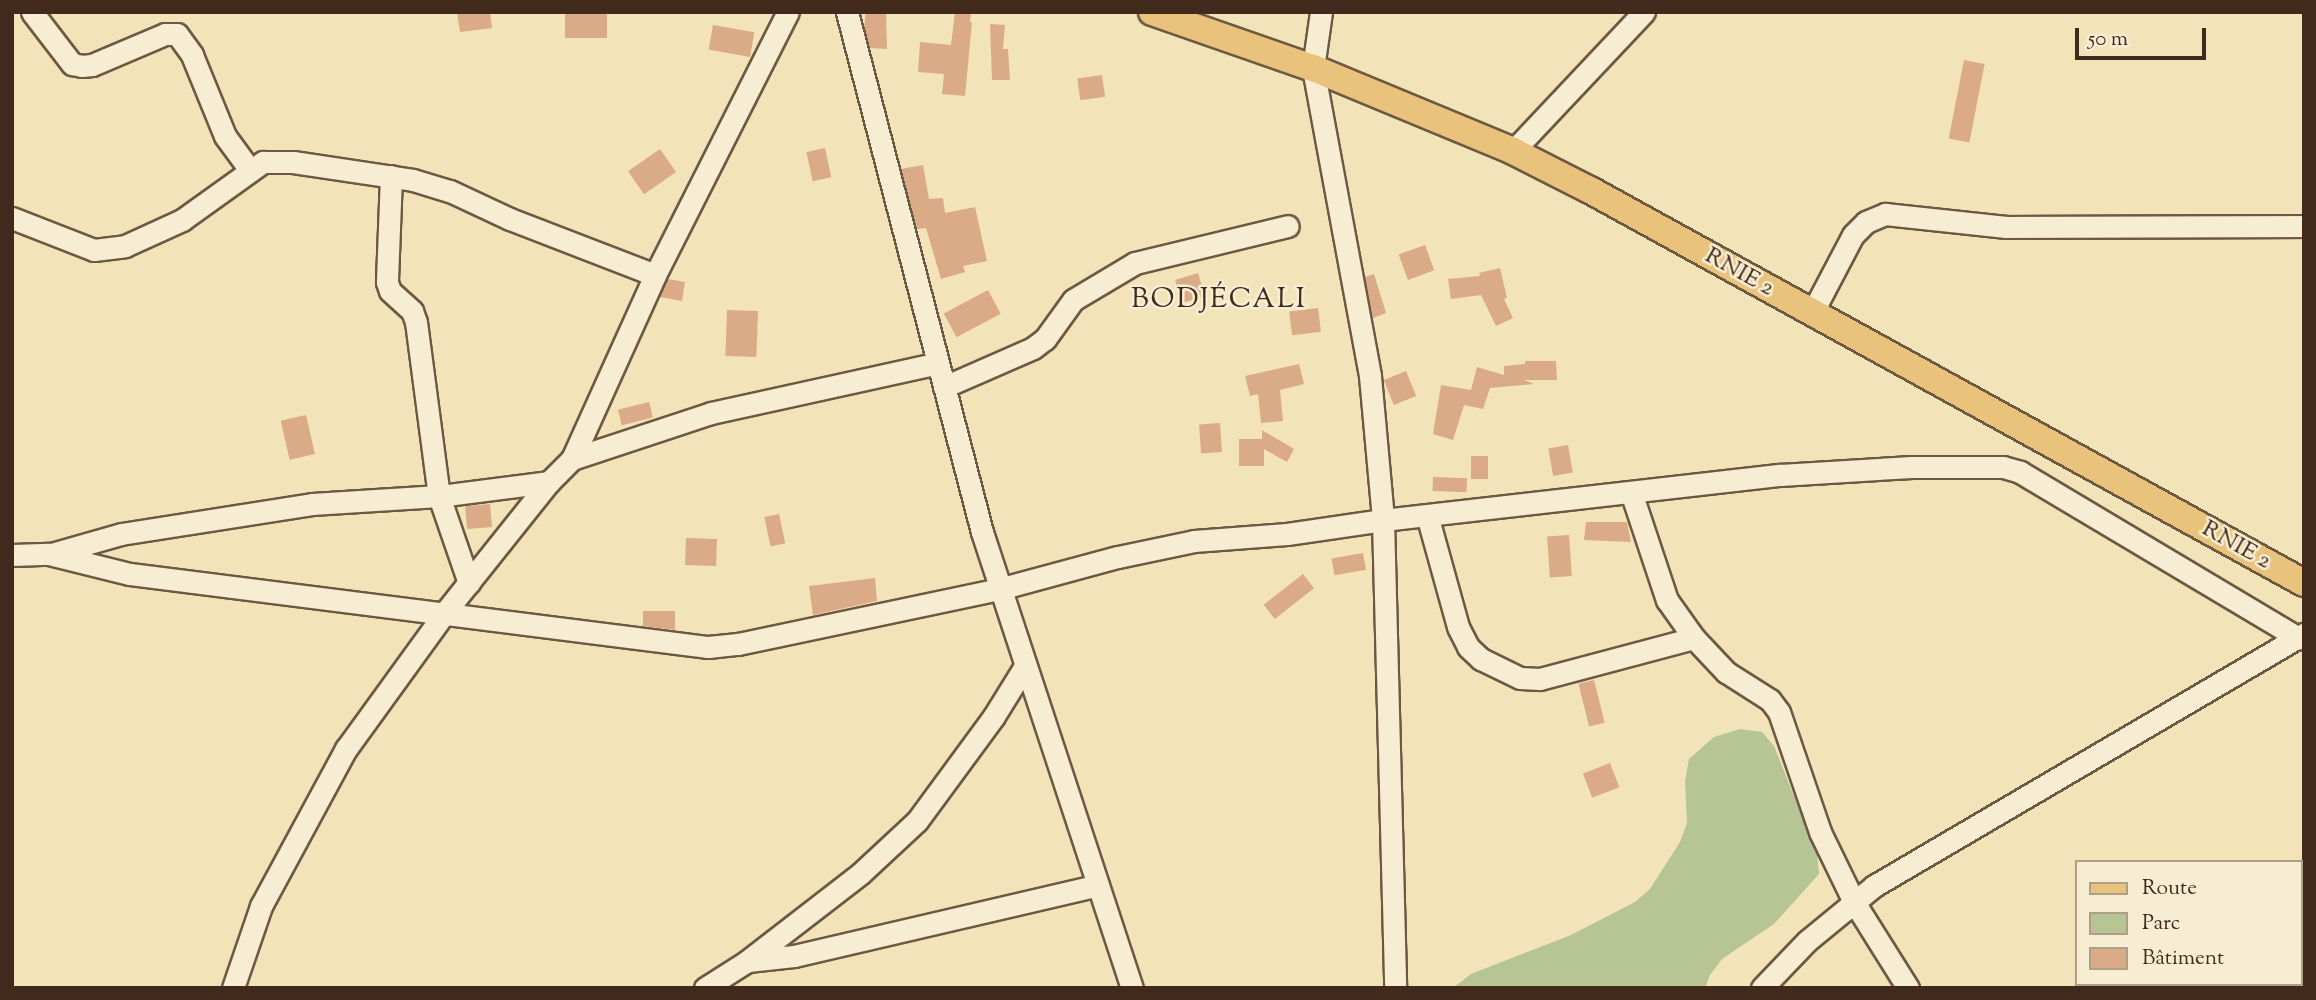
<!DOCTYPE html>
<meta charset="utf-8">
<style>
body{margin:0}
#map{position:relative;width:2316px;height:1000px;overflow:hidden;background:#f2e3b9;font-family:"Sorts Mill Goudy",serif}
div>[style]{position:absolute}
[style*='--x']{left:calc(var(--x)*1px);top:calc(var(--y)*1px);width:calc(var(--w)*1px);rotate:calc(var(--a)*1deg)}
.green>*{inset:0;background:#b6c593}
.building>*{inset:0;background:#dbaa86;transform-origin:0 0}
.roads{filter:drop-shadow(2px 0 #6d5842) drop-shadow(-2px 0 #6d5842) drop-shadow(0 2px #6d5842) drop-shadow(0 -2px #6d5842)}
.minor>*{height:21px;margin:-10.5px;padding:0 10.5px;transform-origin:10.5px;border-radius:10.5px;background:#f7edd2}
.major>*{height:26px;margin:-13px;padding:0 13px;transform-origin:13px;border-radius:13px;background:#e9c27c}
span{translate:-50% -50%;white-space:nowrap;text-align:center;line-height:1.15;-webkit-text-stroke:5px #f7edd2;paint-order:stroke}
.street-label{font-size:24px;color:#41291b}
.quarter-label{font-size:28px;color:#41291b;letter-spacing:2px}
.frame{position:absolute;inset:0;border:14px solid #41291b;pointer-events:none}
.legend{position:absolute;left:2075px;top:860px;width:228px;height:126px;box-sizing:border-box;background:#f7edd2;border:2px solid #ae9f89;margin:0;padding:9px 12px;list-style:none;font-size:21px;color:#41291b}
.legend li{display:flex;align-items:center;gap:14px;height:35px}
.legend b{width:35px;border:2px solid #ae9f89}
.scale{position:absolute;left:2075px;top:28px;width:131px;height:32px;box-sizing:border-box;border:4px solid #41291b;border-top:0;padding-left:9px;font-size:21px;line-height:24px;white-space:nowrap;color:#41291b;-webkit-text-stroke:5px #f7edd2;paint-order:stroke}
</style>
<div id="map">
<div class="green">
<div style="clip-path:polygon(1740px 729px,1762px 732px,1774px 746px,1817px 854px,1819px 874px,1774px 924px,1722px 959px,1710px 975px,1705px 988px,1453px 988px,1471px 974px,1571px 935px,1635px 902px,1650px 889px,1680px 842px,1687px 823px,1685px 781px,1689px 759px,1714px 737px)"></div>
</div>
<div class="building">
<div style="clip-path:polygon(457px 12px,490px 12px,492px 28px,460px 32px)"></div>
<div style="left:565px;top:12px;width:42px;height:26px"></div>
<div style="clip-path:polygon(866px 12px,886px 12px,887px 49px,870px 48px,864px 27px)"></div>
<div style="clip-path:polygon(955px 12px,971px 13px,970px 22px,972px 22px,965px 96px,942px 94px,944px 74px,918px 72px,920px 42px,951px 45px)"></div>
<div style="clip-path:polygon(990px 24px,1005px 25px,1003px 49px,1008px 49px,1010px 80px,992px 80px)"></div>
<div style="left:713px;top:25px;width:42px;height:25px;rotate:10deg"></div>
<div style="left:1964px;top:60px;width:21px;height:80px;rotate:11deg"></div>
<div style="left:1102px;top:75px;width:22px;height:25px;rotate:82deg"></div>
<div style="left:825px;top:148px;width:30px;height:19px;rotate:78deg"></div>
<div style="left:660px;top:149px;width:28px;height:39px;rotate:55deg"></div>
<div style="clip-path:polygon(923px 165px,929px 199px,943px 198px,945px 213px,975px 207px,987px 261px,963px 266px,965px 272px,941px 279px,926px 228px,917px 229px,901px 169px)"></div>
<div style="left:1425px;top:245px;width:27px;height:28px;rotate:70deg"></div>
<div style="clip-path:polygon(1500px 268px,1507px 298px,1504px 299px,1513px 318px,1496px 326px,1481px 295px,1451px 299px,1448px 279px,1480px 276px,1479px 273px)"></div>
<div style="left:1198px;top:273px;width:24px;height:24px;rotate:73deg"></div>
<div style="clip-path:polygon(1374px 274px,1386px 313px,1373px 318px,1365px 277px)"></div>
<div style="clip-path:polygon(668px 279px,685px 282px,682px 301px,660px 297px)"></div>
<div style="left:988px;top:290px;width:27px;height:50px;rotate:62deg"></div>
<div style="left:1318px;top:308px;width:24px;height:29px;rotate:83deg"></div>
<div style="left:727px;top:310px;width:31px;height:46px;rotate:2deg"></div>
<div style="clip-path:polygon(1525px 361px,1556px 361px,1557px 380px,1524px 380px,1534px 384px,1490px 388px,1483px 409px,1464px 405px,1453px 440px,1433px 434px,1441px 385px,1471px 390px,1477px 367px,1504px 375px,1504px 366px,1525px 364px)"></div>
<div style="clip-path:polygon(1299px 364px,1304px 384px,1280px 390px,1283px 421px,1261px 423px,1258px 394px,1250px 396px,1245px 376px)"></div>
<div style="left:1406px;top:371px;width:27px;height:24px;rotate:68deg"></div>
<div style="left:649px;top:402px;width:16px;height:32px;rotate:76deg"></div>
<div style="left:306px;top:415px;width:40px;height:26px;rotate:77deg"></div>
<div style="left:1220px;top:423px;width:29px;height:21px;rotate:86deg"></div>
<div style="clip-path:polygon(1262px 430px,1294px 449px,1287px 462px,1264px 449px,1264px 466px,1239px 466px,1239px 439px,1262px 439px)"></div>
<div style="left:1568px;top:445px;width:28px;height:20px;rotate:80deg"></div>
<div style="left:1471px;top:456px;width:17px;height:23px"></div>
<div style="left:1433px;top:477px;width:34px;height:14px;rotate:2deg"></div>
<div style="left:490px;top:504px;width:23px;height:25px;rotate:85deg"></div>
<div style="left:779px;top:514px;width:30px;height:15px;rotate:78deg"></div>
<div style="clip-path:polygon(1586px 522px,1627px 522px,1631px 542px,1584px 540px)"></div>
<div style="left:1569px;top:535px;width:41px;height:22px;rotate:86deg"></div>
<div style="left:686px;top:538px;width:31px;height:27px;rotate:2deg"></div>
<div style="left:1363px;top:553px;width:17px;height:32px;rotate:80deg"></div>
<div style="left:1303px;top:574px;width:18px;height:50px;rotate:52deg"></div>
<div style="clip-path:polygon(875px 578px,877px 601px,813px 615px,809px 586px)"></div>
<div style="clip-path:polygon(643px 611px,675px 611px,675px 630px,643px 626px)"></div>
<div style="left:1594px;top:680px;width:44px;height:16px;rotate:76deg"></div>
<div style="left:1610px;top:763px;width:26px;height:29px;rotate:69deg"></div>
</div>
<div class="roads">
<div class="minor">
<div style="--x:32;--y:12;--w:66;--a:52.4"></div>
<div style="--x:72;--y:64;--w:10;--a:11"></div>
<div style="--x:82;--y:66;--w:10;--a:-6"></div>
<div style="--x:92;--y:65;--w:79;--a:-23"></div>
<div style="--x:165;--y:34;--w:12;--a:0"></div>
<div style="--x:177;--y:34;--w:26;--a:54"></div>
<div style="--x:192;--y:55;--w:87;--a:67.8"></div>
<div style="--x:225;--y:136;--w:42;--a:53.7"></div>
<div style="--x:847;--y:12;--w:537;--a:75.45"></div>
<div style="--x:982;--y:532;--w:480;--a:71.8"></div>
<div style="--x:1321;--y:12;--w:57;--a:98.1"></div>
<div style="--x:1313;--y:68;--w:313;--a:79.5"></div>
<div style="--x:1370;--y:376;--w:145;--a:84.8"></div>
<div style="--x:1383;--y:520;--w:468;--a:88.5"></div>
<div style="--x:1513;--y:151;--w:191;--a:-46.7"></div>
<div style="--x:391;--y:176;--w:106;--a:92.2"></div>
<div style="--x:387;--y:282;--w:9;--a:72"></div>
<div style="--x:390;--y:291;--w:30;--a:42"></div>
<div style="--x:412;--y:311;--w:12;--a:70"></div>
<div style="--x:416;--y:322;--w:176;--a:82.5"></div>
<div style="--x:439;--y:496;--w:92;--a:71"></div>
<div style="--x:12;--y:218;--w:88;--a:21.3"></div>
<div style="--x:94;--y:250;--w:31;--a:-7"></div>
<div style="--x:125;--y:246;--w:63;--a:-24.5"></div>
<div style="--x:182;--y:220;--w:100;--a:-35.6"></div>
<div style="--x:263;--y:162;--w:30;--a:0"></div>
<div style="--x:293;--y:162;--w:121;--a:8.5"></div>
<div style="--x:413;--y:180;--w:39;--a:17"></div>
<div style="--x:450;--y:191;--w:66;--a:25"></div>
<div style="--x:510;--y:219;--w:155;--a:21.1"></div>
<div style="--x:1812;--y:313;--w:88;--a:-62.3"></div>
<div style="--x:1853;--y:235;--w:18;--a:-45"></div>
<div style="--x:1866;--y:222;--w:21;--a:-23"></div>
<div style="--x:1885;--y:214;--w:122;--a:6.1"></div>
<div style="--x:2006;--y:227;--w:298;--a:-0.2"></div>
<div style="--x:944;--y:387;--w:97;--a:-23.7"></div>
<div style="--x:1033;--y:348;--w:15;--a:-37"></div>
<div style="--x:1045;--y:339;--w:48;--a:-54.3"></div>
<div style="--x:1073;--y:300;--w:72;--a:-30.8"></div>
<div style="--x:1135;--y:263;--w:157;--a:-13.6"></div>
<div style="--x:572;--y:459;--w:146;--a:-18.3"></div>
<div style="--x:711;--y:413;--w:232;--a:-12.4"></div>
<div style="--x:1631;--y:492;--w:114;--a:71.6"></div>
<div style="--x:1667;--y:600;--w:47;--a:54.6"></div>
<div style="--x:1694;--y:638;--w:47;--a:46.7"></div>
<div style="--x:1726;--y:672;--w:52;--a:32.5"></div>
<div style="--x:1770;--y:700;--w:15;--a:53"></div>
<div style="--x:1779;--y:712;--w:127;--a:71.1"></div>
<div style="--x:1820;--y:832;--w:78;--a:64.1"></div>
<div style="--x:1854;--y:902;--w:102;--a:57.9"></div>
<div style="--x:1427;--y:515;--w:116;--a:74.5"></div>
<div style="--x:1458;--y:627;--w:22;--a:63"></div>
<div style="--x:1468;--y:647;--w:18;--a:43"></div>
<div style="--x:1481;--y:659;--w:43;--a:26"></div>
<div style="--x:1520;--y:678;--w:20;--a:3"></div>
<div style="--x:1540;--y:679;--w:159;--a:-14.9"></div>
<div style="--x:51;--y:554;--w:73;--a:-15.9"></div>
<div style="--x:121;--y:534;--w:193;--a:-8.9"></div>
<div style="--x:312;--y:504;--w:127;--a:-3.6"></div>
<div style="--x:439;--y:496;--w:111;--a:-7.3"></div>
<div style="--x:12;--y:555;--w:37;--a:-2"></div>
<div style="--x:49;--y:554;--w:83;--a:13.9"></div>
<div style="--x:130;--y:574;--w:583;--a:7.2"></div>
<div style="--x:708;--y:647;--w:30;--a:-6"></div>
<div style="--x:738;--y:644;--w:267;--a:-11.9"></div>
<div style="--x:999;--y:589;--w:123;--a:-15.1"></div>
<div style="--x:1118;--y:557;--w:78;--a:-11.9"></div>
<div style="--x:1194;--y:541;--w:93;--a:-4.3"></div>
<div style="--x:1287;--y:534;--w:97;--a:-8.3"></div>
<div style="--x:1383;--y:520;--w:400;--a:-6.5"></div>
<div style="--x:1780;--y:475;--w:132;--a:-3.5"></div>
<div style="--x:1912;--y:467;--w:91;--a:0"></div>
<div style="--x:2003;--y:467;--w:18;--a:16"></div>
<div style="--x:2020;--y:472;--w:325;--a:30.8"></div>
<div style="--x:748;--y:961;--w:46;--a:-6.2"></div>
<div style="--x:794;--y:956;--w:312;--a:-13.1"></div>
<div style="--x:233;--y:988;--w:87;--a:-71.1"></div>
<div style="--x:261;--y:906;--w:179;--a:-61.6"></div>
<div style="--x:346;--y:749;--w:170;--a:-54.1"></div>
<div style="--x:446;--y:611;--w:165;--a:-51.4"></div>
<div style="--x:549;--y:482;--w:33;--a:-45"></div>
<div style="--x:572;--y:459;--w:202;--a:-65.7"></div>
<div style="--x:655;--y:275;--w:295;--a:-63.2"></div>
<div style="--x:705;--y:988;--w:49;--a:-32.4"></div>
<div style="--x:746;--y:962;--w:145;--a:-37.7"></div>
<div style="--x:861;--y:873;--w:76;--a:-42.9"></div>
<div style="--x:917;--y:821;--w:130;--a:-53.7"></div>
<div style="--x:994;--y:716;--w:59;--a:-58.2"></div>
<div style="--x:1762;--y:988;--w:65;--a:-46.2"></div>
<div style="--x:1807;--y:941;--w:87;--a:-39.4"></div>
<div style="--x:1874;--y:886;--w:498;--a:-30.4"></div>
</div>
<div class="major">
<div style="--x:1152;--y:12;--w:170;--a:19.2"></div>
<div style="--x:1313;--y:68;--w:217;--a:22.5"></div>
<div style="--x:1513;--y:151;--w:86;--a:26.9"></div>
<div style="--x:1590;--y:190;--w:815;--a:28.83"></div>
</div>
</div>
<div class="street-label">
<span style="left:1739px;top:273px;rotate:29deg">RNIE 2</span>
<span style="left:2236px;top:546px;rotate:29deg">RNIE 2</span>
</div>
<div class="quarter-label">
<span style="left:1219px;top:300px">BODJÉCALI</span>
</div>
<div class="frame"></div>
<ul class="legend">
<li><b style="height:9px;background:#e9c27c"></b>Route</li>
<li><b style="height:19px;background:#b6c593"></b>Parc</li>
<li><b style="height:19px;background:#dbaa86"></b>Bâtiment</li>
</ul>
<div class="scale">50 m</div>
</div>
